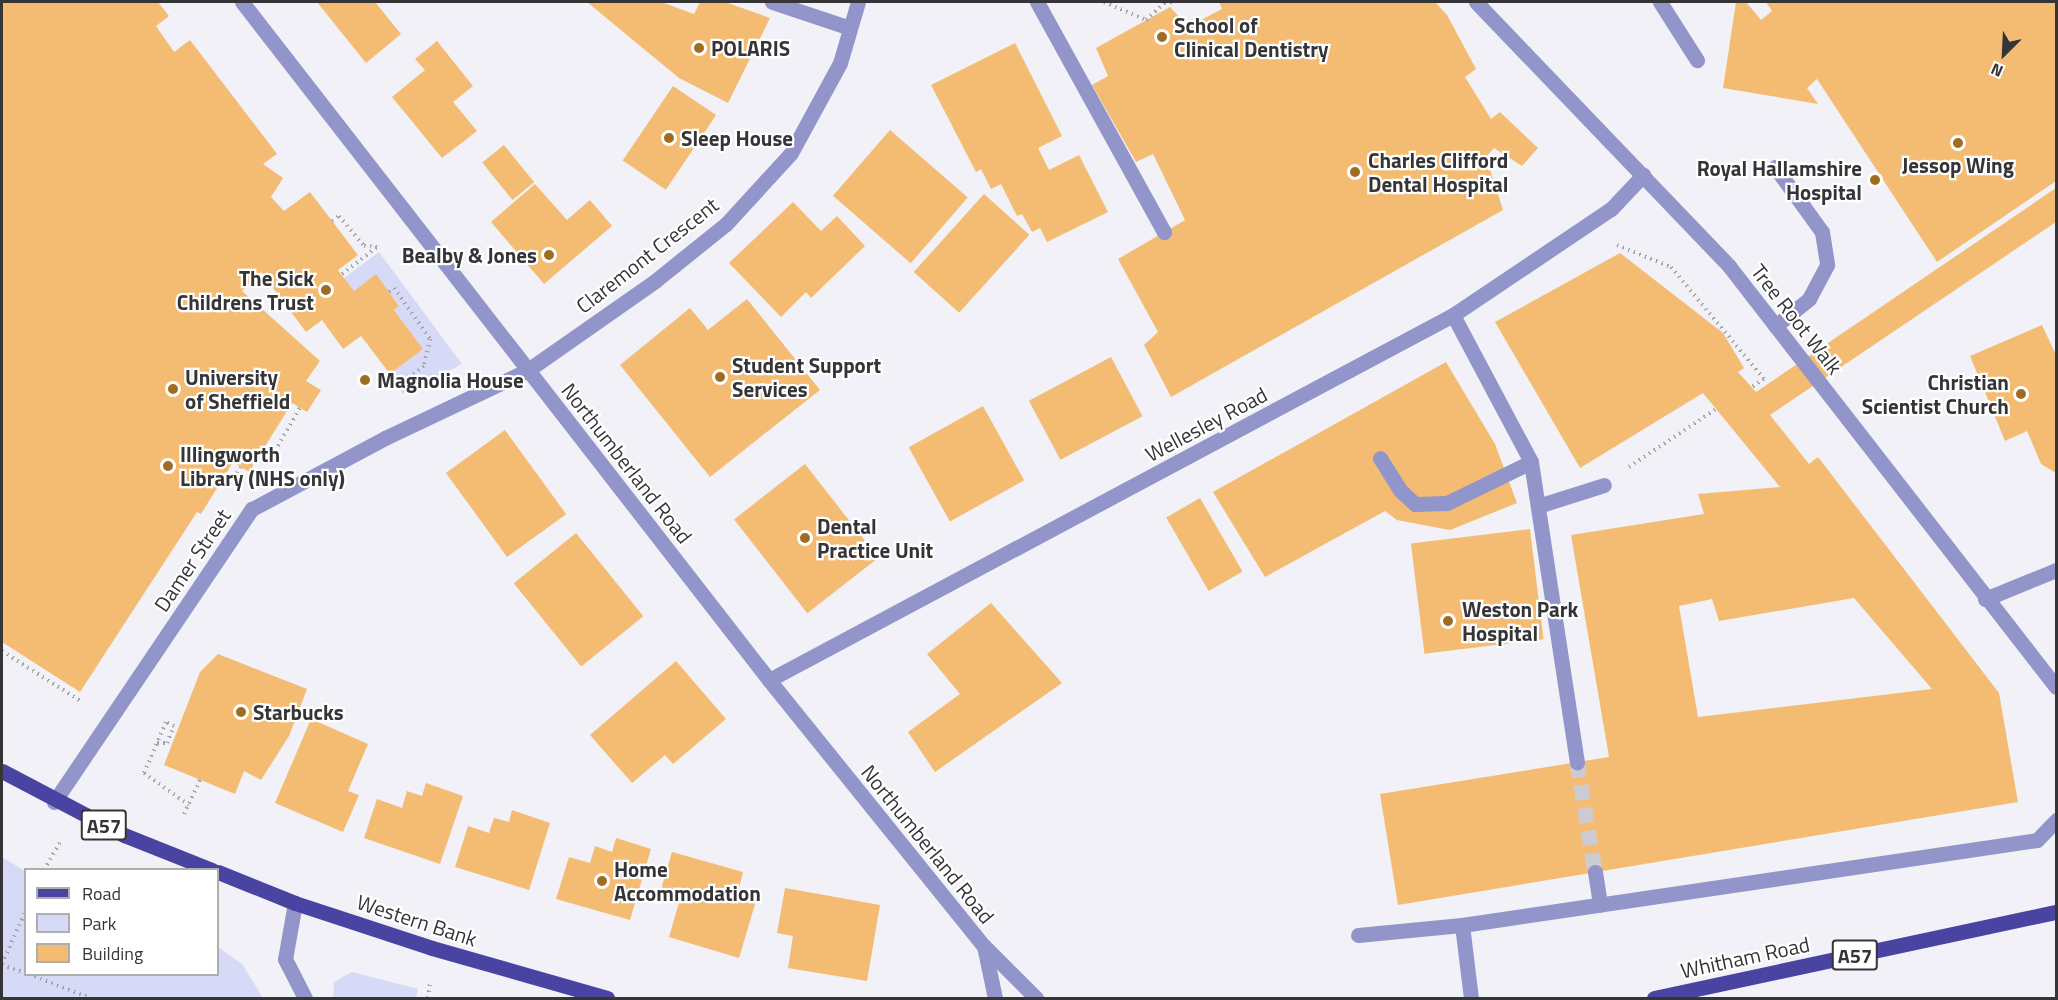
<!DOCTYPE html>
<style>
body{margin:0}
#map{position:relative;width:2058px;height:1000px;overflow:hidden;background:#f1f1f7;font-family:"Titillium Web",sans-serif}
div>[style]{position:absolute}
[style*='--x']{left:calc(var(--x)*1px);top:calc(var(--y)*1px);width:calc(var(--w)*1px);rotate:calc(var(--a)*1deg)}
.green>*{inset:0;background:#d7daf6}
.building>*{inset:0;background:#f3bc72;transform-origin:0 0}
.minor-tunnel>*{height:15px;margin-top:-7.5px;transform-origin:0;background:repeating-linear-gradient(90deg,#cbcbd1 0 15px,transparent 0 23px)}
.path>*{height:4px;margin-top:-2px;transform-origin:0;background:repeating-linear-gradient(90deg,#a5a5a9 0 1.5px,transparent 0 6px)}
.minor>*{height:15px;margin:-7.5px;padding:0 7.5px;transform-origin:7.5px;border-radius:7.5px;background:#9295ca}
.major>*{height:15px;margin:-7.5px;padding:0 7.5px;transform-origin:7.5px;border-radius:7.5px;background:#4944a1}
.dots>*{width:16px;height:16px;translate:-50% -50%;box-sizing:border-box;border:3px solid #fff;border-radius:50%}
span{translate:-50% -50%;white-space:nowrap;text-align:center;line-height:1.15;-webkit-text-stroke:4.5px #fff;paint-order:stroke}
.shield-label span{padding:2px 4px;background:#fff;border:2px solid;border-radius:4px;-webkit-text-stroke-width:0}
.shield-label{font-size:20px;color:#353537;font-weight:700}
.poi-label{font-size:21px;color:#353537;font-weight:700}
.left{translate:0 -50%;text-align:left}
.right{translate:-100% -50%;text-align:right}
.street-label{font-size:21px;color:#353537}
.frame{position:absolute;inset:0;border:3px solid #353537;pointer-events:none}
.legend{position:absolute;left:24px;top:868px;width:195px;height:108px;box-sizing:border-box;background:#fff;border:2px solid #aeaeaf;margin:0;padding:8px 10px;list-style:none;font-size:18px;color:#353537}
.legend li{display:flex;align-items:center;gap:12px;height:30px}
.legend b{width:30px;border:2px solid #aeaeaf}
.north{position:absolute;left:1974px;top:24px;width:60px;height:60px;-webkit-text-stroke:4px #fff;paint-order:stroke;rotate:204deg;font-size:16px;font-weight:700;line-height:24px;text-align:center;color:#353537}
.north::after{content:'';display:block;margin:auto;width:21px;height:27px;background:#353537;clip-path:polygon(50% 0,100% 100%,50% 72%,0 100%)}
</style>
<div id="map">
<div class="green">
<div style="clip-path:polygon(379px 252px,462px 364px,403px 394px,390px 374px,423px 349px,394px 310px,399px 305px,376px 275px,354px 291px,344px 278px)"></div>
<div style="clip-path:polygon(2px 857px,25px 871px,26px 974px,218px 974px,218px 947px,242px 964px,263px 998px,2px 998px)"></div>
<div style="clip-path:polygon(352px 972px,418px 989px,416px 998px,333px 998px,334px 982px)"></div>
</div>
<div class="building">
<div style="clip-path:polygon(2px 2px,158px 2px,169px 16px,156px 26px,174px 52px,190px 40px,277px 154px,263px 164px,283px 178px,271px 197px,284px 211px,310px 192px,358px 255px,338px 270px,354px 291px,376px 274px,399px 306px,394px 310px,423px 349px,390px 374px,361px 336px,343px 349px,322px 320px,306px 332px,261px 272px,242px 291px,320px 361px,306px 381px,321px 390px,307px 412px,292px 403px,249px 472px,233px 462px,201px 514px,197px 512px,80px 692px,2px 642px)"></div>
<div style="clip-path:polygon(317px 2px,375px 2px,401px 34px,366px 63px)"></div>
<div style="clip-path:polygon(587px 2px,661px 2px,694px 14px,700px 2px,725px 2px,770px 18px,728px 103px,679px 78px)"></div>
<div style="clip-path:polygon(1219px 2px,1435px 2px,1447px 15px,1476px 69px,1465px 77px,1491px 119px,1500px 112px,1538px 148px,1522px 166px,1494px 148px,1486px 157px,1503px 210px,1171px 397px,1144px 345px,1158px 332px,1118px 259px,1185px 220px,1153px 154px,1136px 162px,1092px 85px,1108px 76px,1096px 48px,1170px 7px,1188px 27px,1222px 9px)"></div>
<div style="clip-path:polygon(1736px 2px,1746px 2px,1761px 20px,1772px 11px,1766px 2px,2056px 2px,2056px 181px,1937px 262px,1817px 79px,1807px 88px,1818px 104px,1723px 88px)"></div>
<div style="clip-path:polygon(437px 41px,473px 86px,453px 102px,477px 131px,442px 158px,392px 97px,425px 70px,415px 59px)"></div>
<div style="clip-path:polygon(1015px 43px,1062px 136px,1038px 148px,1049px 170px,1079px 155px,1108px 212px,1047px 242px,1040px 228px,1032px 232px,1022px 214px,1017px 216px,1001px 184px,991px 189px,981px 169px,976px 172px,931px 85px)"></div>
<div style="left:673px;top:86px;width:52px;height:90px;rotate:34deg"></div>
<div style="left:890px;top:130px;width:103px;height:87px;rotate:41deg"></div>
<div style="left:504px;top:145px;width:48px;height:28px;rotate:51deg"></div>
<div style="clip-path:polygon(535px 184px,567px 220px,590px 200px,612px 226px,544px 284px,491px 222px)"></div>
<div style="clip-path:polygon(evenodd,2056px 188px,2056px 222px,1770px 415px,1809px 464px,1818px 457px,1999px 693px,2018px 802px,1398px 905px,1380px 794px,1609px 757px,1571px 535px,1704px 514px,1698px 494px,1780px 487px,1703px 393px,1580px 468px,1495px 322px,1620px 253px,1723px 333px,1744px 368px,1738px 372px,1756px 392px,2056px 188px,1854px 598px,1932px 689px,1698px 717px,1679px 606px,1712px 599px,1719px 621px,1854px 598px)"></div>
<div style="left:984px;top:194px;width:61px;height:105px;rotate:42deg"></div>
<div style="clip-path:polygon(793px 202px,821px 231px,837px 216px,865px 246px,811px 298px,806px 292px,781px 317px,729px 263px)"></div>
<div style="clip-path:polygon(747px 299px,820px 390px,710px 477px,620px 365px,690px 308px,708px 330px)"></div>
<div style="clip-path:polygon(2042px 325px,2056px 355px,2056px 473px,2041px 464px,2027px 431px,2005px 441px,1970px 356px)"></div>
<div style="left:1111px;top:357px;width:67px;height:93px;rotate:62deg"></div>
<div style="clip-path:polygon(1446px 362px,1495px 444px,1517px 503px,1450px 530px,1397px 520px,1385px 511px,1265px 577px,1213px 492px)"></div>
<div style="left:983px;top:406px;width:85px;height:85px;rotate:61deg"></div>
<div style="left:505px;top:430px;width:104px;height:73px;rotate:54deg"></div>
<div style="left:805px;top:464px;width:119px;height:90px;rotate:52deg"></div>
<div style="left:1200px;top:498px;width:85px;height:39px;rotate:60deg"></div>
<div style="left:1530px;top:529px;width:111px;height:120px;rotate:83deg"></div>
<div style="left:576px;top:533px;width:107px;height:80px;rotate:51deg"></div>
<div style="clip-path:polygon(991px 603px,1062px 683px,935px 772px,908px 732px,960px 694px,927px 654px)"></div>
<div style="clip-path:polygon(218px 654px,307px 689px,289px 736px,261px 780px,244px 771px,235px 794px,164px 765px,200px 672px)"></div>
<div style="clip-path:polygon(676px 661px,726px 719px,673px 764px,665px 755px,632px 783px,590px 735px)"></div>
<div style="clip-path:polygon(311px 719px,368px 744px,348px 791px,359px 795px,343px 832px,275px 803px)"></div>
<div style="clip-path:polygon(426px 783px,463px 796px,440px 864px,364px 838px,377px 799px,402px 808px,407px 791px,422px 796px)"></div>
<div style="clip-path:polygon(512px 810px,550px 823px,529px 890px,455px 867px,468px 826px,489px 833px,494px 818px,509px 822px)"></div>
<div style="clip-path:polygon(616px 838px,651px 849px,630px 920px,556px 899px,569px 857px,590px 863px,595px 846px,612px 852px)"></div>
<div style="clip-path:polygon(672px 852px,743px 872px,739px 888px,758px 894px,739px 958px,669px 937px,680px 899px,660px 893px)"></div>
<div style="clip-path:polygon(785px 888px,880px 905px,867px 981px,788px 968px,793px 936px,777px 933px)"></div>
</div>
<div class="minor-tunnel">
<div style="--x:1577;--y:762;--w:111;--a:80.7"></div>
</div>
<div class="path">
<div style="--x:1104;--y:2;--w:46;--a:23.2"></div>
<div style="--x:1146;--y:20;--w:25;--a:-43"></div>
<div style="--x:1164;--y:3;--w:8;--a:-7"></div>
<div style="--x:332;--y:221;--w:9;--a:-36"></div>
<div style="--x:339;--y:216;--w:39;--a:50"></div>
<div style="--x:364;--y:246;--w:13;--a:4"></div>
<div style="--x:1617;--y:245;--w:58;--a:22.2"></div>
<div style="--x:1671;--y:267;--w:146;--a:50.3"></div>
<div style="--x:1764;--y:379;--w:15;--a:148"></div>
<div style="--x:342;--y:274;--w:44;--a:-37.6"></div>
<div style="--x:389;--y:292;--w:6;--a:-39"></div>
<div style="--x:394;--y:288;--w:62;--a:54.8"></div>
<div style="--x:430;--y:339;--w:28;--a:103"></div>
<div style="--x:424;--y:366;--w:34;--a:143"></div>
<div style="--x:277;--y:460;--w:9;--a:-103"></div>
<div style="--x:275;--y:451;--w:50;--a:-59.8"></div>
<div style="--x:1629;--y:467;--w:105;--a:-33.7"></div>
<div style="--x:230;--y:483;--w:19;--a:-55"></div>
<div style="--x:2;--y:651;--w:95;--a:32.5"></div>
<div style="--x:157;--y:743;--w:10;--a:0"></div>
<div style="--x:167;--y:743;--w:18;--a:-68"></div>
<div style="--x:174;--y:726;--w:9;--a:-153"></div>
<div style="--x:166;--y:722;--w:56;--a:113.3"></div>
<div style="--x:144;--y:773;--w:55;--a:35.4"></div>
<div style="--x:184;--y:814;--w:38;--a:-65"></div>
<div style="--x:44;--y:870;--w:32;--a:-60"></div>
<div style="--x:2;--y:964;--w:59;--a:-66"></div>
<div style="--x:2;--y:965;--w:25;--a:18"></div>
<div style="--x:29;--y:974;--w:66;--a:21.5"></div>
<div style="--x:428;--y:998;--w:15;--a:-82"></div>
</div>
<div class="minor">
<div style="--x:242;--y:2;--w:859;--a:52.14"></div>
<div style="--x:769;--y:680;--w:342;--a:51.1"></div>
<div style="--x:984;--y:946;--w:74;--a:45"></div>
<div style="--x:772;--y:2;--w:82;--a:18.4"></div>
<div style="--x:1037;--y:2;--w:263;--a:61.1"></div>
<div style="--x:1476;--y:2;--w:366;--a:46.2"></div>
<div style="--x:1729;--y:266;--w:533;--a:52.16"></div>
<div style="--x:1660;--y:2;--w:69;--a:57.5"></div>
<div style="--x:1775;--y:167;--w:80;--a:54.1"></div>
<div style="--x:1822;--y:232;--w:33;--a:81"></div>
<div style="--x:1827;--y:265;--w:38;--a:118"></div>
<div style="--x:1809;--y:299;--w:43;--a:141.5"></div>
<div style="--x:1453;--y:315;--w:166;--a:62"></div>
<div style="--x:1531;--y:462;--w:304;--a:81.3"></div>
<div style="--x:1380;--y:458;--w:39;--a:58"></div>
<div style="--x:1401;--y:491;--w:19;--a:43"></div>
<div style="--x:1415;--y:504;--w:32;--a:-2"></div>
<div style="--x:1447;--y:503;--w:93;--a:-26"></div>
<div style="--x:1538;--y:506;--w:69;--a:-17.7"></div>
<div style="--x:1985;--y:599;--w:77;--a:-22.2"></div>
<div style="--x:769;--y:680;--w:775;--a:-28.09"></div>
<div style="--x:1453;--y:315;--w:190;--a:-33.9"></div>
<div style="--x:1611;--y:209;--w:47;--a:-46.7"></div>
<div style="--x:54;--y:802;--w:354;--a:-56"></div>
<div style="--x:252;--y:509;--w:151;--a:-28.1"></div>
<div style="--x:385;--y:438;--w:158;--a:-25.4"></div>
<div style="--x:528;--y:370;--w:155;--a:-35"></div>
<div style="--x:655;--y:281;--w:91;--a:-38.8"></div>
<div style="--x:726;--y:224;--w:96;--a:-47.5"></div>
<div style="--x:791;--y:153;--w:102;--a:-61.4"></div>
<div style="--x:840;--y:63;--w:64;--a:-73.6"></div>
<div style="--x:1595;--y:872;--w:33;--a:81"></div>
<div style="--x:295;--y:903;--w:57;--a:100.1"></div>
<div style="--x:285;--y:959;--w:44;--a:62.9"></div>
<div style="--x:1462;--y:925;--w:74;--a:83"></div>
<div style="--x:1358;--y:935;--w:104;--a:-5.5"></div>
<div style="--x:1462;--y:925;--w:581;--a:-8.41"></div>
<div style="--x:2037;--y:840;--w:28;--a:-46"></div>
<div style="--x:984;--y:946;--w:53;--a:78.1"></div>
</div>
<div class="major">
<div style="--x:2;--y:771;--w:138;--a:27.7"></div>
<div style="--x:124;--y:835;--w:95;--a:21.7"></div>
<div style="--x:218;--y:872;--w:83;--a:21.9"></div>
<div style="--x:295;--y:903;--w:144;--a:18.2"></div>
<div style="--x:432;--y:948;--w:182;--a:15.9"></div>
<div style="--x:1654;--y:998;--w:411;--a:-12.1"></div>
</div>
<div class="dots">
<div style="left:1162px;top:37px;background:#9e6d21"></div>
<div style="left:699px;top:48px;background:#9e6d21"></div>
<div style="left:669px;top:138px;background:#9e6d21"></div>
<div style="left:1958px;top:143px;background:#9e6d21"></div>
<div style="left:1355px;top:172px;background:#9e6d21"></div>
<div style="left:1875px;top:180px;background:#9e6d21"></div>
<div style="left:549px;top:255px;background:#9e6d21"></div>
<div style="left:326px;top:290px;background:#9e6d21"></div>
<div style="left:720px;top:377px;background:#9e6d21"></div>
<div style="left:365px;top:380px;background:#9e6d21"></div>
<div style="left:173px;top:389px;background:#9e6d21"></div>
<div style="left:2021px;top:394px;background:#9e6d21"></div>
<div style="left:168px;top:466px;background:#9e6d21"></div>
<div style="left:805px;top:538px;background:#9e6d21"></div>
<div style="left:1448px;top:621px;background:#9e6d21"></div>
<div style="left:241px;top:712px;background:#9e6d21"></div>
<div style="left:602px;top:881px;background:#9e6d21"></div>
</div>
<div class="shield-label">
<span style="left:104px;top:825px">A57</span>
<span style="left:1855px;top:955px">A57</span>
</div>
<div class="poi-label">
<span class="left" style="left:1174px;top:37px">School of<br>Clinical Dentistry</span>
<span class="left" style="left:711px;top:48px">POLARIS</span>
<span class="left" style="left:681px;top:138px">Sleep House</span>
<span class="left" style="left:1368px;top:172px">Charles Clifford<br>Dental Hospital</span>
<span style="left:1958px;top:165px">Jessop Wing</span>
<span class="right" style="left:1862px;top:180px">Royal Hallamshire<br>Hospital</span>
<span class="right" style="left:537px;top:255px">Bealby &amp; Jones</span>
<span class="right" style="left:314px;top:290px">The Sick<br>Childrens Trust</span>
<span class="left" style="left:732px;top:377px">Student Support<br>Services</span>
<span class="left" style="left:185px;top:389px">University<br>of Sheffield</span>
<span class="left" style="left:377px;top:380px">Magnolia House</span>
<span class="right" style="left:2009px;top:394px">Christian<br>Scientist Church</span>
<span class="left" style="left:180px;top:466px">Illingworth<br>Library (NHS only)</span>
<span class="left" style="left:817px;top:538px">Dental<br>Practice Unit</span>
<span class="left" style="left:1462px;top:621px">Weston Park<br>Hospital</span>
<span class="left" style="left:253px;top:712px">Starbucks</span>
<span class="left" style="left:614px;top:881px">Home<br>Accommodation</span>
</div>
<div class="street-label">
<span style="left:647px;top:255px;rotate:-38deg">Claremont Crescent</span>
<span style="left:1797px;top:319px;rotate:52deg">Tree Root Walk</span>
<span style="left:1206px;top:424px;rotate:-28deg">Wellesley Road</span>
<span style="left:627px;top:463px;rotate:52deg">Northumberland Road</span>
<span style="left:192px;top:560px;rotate:-56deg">Damer Street</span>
<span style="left:928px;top:844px;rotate:51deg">Northumberland Road</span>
<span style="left:417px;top:920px;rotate:18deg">Western Bank</span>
<span style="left:1745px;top:957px;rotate:-12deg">Whitham Road</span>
</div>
<div class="frame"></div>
<ul class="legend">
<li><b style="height:8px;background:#4944a1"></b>Road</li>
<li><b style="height:16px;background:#d7daf6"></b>Park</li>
<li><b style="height:16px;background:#f3bc72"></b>Building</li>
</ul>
<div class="north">N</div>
</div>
